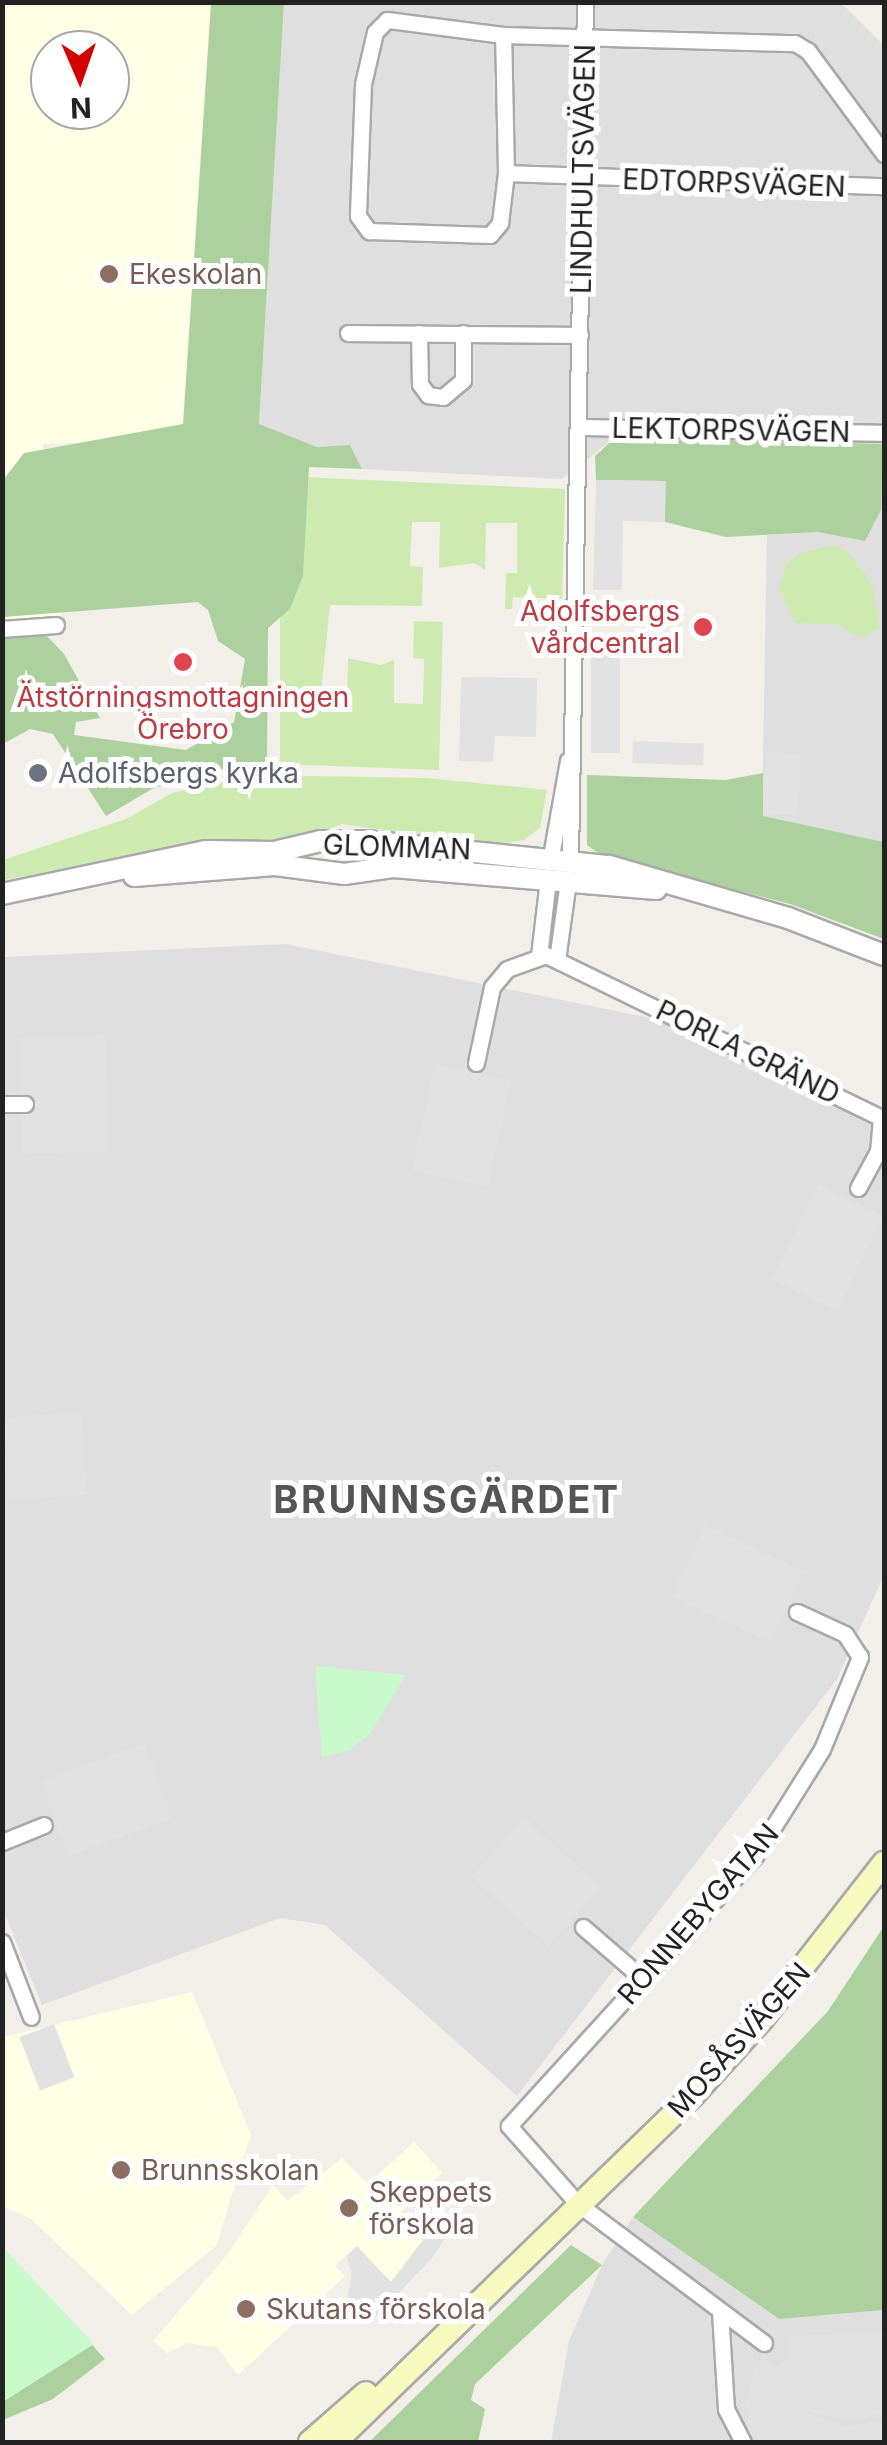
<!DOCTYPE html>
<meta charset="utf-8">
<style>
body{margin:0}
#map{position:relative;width:887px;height:2445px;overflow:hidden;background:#f2efe9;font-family:Inter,sans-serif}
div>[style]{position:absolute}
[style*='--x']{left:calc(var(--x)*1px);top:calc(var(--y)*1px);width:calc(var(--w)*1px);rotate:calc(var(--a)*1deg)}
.residential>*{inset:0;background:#e0dfdf}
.education>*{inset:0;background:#ffffe5}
.grass>*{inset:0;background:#cdebb0}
.forest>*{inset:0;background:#add19e}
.park>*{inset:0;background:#c8facc}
.parking>*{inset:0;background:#e2e2e2;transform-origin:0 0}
.roads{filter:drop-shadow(2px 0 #a9a9a9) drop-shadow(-2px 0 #a9a9a9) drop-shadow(0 2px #a9a9a9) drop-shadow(0 -2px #a9a9a9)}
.minor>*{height:15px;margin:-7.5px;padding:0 7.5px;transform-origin:7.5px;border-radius:7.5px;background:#fff}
.tertiary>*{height:20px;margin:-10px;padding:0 10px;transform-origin:10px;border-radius:10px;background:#fff}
.secondary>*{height:22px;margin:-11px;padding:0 11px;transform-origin:11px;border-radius:11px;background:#f7fabf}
.dots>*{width:28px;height:28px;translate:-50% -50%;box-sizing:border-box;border:5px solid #fff;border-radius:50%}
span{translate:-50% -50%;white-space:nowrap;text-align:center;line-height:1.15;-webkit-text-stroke:10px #fff;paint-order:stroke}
.street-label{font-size:28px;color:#222}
.education-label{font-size:28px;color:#785e54}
.left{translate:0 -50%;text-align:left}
.health-label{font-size:28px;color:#be3a42}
.right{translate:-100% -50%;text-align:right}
.worship-label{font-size:28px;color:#5b616d}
.district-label{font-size:38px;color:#555;font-weight:700;letter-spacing:2.5px}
.frame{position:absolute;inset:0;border:5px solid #222;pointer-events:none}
.north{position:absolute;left:30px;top:30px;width:100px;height:100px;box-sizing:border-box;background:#fff;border:2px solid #a7a7a7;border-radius:50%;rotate:178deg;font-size:28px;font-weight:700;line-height:40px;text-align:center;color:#222}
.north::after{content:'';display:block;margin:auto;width:35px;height:45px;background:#d40000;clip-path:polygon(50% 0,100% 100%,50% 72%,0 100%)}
</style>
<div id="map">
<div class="residential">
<div style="clip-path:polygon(284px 3px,841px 3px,884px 46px,884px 842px,762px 816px,767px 535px,817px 532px,865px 541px,883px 444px,618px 435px,562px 479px,362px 469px,350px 446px,317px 447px,259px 425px)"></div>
<div style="clip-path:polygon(286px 944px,690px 1026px,884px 1124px,884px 1575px,837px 1679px,517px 2096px,325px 1925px,280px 1918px,42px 2005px,2px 1907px,2px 957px)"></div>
<div style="clip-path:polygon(633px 2217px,779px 2319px,884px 2310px,884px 2442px,551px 2442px,569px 2341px,602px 2265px)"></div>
</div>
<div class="education">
<div style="clip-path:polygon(evenodd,3px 3px,232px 3px,206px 438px,43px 444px,62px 617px,3px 621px,3px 3px,50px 50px,110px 50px,110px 110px,50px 110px,50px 50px)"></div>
<div style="clip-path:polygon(192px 1992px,251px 2135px,216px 2246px,132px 2315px,31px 2219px,3px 2206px,3px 2037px)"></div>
<div style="clip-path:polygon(414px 2142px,442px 2173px,397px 2215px,424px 2242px,390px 2283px,356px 2247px,335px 2266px,345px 2276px,238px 2375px,217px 2347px,187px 2343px,167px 2353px,153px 2341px,227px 2255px,273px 2185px,288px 2201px,342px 2158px,368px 2184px)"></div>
</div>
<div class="grass">
<div style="clip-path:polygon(280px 476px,565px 489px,562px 599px,513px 597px,512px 609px,505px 609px,506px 573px,517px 573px,517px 523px,486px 523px,485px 570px,474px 563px,439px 568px,440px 522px,412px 522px,410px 566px,423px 567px,422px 606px,330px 605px,320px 702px,347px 703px,348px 658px,381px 665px,394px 660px,394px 703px,423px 704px,424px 659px,413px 658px,414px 621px,443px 622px,439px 770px,280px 764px)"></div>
<div style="clip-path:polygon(834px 545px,851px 555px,872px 584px,880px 627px,861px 639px,839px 625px,795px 623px,779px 588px,786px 565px,800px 553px)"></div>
<div style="clip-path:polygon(256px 775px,427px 778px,547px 790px,540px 828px,524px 840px,491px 845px,342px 824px,286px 846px,213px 845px,3px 880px,3px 860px,126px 819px,172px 793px)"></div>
</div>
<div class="forest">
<div style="clip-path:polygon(211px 3px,284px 3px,259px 424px,317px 447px,350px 445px,362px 469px,309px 467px,303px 576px,290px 609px,268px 628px,267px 766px,202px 771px,152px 789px,106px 816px,53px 734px,30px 729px,3px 744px,3px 636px,44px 633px,64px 654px,100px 718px,76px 722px,74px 735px,186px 750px,234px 722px,245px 659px,218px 641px,208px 610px,198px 602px,3px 617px,3px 480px,24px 453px,183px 424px)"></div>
<div style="clip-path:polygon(617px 436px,883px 444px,881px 510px,865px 541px,817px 532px,726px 537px,665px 522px,665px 481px,596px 480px,595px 456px)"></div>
<div style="clip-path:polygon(763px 773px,763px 816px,884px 842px,884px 939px,790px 904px,601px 855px,587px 845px,587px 775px,726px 780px)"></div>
<div style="clip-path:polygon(884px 1926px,884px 2310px,779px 2319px,633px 2217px,828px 2011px)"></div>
<div style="clip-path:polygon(571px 2245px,602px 2265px,475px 2384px,471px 2400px,485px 2409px,478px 2442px,369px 2442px)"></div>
<div style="clip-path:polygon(2px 2247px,105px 2359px,53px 2399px,3px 2420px)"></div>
</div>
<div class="park">
<div style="clip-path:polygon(315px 1666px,406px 1675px,369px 1735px,349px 1750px,322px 1757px)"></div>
<div style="clip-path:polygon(3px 2247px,94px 2344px,3px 2402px)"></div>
</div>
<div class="parking">
<div style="clip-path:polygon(596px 480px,666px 481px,665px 522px,623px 521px,622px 590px,593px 590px)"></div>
<div style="left:591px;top:643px;width:29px;height:110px"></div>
<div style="clip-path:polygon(461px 677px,537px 678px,536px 737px,495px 736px,493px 762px,459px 761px)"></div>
<div style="left:633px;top:741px;width:71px;height:22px;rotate:2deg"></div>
<div style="left:766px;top:752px;width:35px;height:62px;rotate:2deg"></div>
<div style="left:106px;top:1035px;width:116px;height:88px;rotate:88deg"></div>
<div style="left:434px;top:1064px;width:79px;height:109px;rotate:12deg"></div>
<div style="left:818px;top:1184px;width:73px;height:106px;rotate:26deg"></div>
<div style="left:82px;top:1412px;width:83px;height:79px;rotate:86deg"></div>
<div style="left:705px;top:1525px;width:109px;height:79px;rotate:25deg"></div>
<div style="left:145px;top:1743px;width:80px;height:111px;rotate:70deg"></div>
<div style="left:524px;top:1817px;width:105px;height:80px;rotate:42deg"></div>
<div style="left:54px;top:2024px;width:57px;height:37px;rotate:69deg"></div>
<div style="clip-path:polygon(441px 2216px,455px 2222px,434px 2256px,370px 2323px,347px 2299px,352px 2273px,346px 2256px,357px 2246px,391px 2282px)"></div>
<div style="clip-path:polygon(884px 2332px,884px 2413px,854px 2421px,803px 2411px,843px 2427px,884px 2421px,884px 2442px,758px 2442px,750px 2434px,745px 2405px,754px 2370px,763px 2358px,776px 2368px,788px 2358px,788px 2336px)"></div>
</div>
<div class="roads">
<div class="minor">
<div style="--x:503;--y:35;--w:292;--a:1.6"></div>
<div style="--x:795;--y:43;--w:15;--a:32"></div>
<div style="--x:808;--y:51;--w:128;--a:53.6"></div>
<div style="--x:506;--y:173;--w:138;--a:-91.2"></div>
<div style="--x:503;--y:35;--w:117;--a:-172.6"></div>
<div style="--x:387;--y:20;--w:17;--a:135"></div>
<div style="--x:375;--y:32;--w:53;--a:103"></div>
<div style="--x:363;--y:84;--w:132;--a:92.2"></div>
<div style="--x:358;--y:216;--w:19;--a:54"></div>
<div style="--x:369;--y:231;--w:121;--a:1.9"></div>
<div style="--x:490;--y:235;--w:16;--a:-50"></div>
<div style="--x:500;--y:223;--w:50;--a:-83.2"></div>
<div style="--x:506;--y:173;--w:378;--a:2"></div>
<div style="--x:348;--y:333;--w:232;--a:0.5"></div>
<div style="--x:419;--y:333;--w:51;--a:88.9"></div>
<div style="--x:420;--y:384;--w:14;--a:54"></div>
<div style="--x:428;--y:395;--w:15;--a:8"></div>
<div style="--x:443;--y:397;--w:26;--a:-40"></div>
<div style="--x:463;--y:380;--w:47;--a:-90"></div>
<div style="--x:578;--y:427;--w:306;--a:1.1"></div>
<div style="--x:2;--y:629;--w:54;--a:-4.2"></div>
<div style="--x:551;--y:856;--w:97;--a:-79.9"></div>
<div style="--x:570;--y:859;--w:857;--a:-89"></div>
<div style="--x:539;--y:956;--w:78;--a:-83.3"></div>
<div style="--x:557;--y:960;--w:80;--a:-82.1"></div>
<div style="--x:476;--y:1063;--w:78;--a:-78.1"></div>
<div style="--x:492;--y:987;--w:23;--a:-50"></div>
<div style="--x:507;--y:969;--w:41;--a:-19.7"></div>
<div style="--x:546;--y:955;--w:373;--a:25.9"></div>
<div style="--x:881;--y:1118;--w:33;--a:95"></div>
<div style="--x:878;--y:1151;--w:42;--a:118.4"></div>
<div style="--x:2;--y:1104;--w:23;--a:0"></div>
<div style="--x:2;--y:1842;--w:45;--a:-22"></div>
<div style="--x:583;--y:1927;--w:78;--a:40.8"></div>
<div style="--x:2;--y:1942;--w:80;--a:68.9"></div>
<div style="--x:720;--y:2311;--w:98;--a:86.5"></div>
<div style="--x:726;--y:2409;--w:37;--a:63"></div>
<div style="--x:764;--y:2343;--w:232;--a:-143.2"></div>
<div style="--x:578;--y:2204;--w:104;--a:-131.5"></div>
<div style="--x:509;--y:2126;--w:365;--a:-47.7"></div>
<div style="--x:755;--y:1856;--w:126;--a:-57.9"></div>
<div style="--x:822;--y:1749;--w:100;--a:-67.6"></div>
<div style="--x:860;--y:1657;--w:27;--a:-123"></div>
<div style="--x:845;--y:1634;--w:53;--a:-155.4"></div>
</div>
<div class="tertiary">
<div style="--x:134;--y:876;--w:141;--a:-4.5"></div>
<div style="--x:275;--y:865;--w:70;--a:7.4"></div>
<div style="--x:344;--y:874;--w:49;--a:-8.1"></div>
<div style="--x:393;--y:867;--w:264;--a:4.8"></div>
<div style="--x:2;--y:894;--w:208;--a:-11.9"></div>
<div style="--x:206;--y:851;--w:68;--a:0.8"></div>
<div style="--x:274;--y:852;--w:48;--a:-13.2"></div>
<div style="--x:321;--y:841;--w:45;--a:0"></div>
<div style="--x:366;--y:841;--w:244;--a:5.9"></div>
<div style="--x:609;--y:866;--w:186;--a:16.2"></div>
<div style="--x:788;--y:918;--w:103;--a:21.1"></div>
</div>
<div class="secondary">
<div style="--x:310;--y:2442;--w:74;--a:-41.2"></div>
<div style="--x:335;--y:2442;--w:500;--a:-44.1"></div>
<div style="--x:694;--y:2094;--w:101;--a:-47.8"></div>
<div style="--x:762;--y:2019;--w:198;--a:-52"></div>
</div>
</div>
<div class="dots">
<div style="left:109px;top:274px;background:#8d6e63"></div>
<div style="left:703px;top:627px;background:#e0444e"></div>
<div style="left:183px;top:662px;background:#e0444e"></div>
<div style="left:38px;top:773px;background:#6b7280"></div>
<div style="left:121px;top:2170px;background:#8d6e63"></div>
<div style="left:349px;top:2208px;background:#8d6e63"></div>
<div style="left:246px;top:2309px;background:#8d6e63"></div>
</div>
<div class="street-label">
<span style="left:583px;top:169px;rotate:-89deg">LINDHULTSVÄGEN</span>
<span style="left:734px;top:183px;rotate:2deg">EDTORPSVÄGEN</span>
<span style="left:731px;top:430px;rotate:1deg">LEKTORPSVÄGEN</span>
<span style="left:397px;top:847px;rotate:2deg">GLOMMAN</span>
<span style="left:748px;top:1052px;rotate:26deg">PORLA GRÄND</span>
<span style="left:698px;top:1914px;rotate:-49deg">RONNEBYGATAN</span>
<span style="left:739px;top:2040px;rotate:-48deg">MOSÅSVÄGEN</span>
</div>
<div class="education-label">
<span class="left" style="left:129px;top:274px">Ekeskolan</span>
<span class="left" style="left:141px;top:2170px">Brunnsskolan</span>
<span class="left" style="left:369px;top:2208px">Skeppets<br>förskola</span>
<span class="left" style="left:266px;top:2309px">Skutans förskola</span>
</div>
<div class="health-label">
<span class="right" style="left:680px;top:627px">Adolfsbergs<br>vårdcentral</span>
<span style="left:183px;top:713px">Ätstörningsmottagningen<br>Örebro</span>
</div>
<div class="worship-label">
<span class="left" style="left:58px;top:773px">Adolfsbergs kyrka</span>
</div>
<div class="district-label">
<span style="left:447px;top:1500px">BRUNNSGÄRDET</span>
</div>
<div class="frame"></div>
<div class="north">N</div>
</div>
